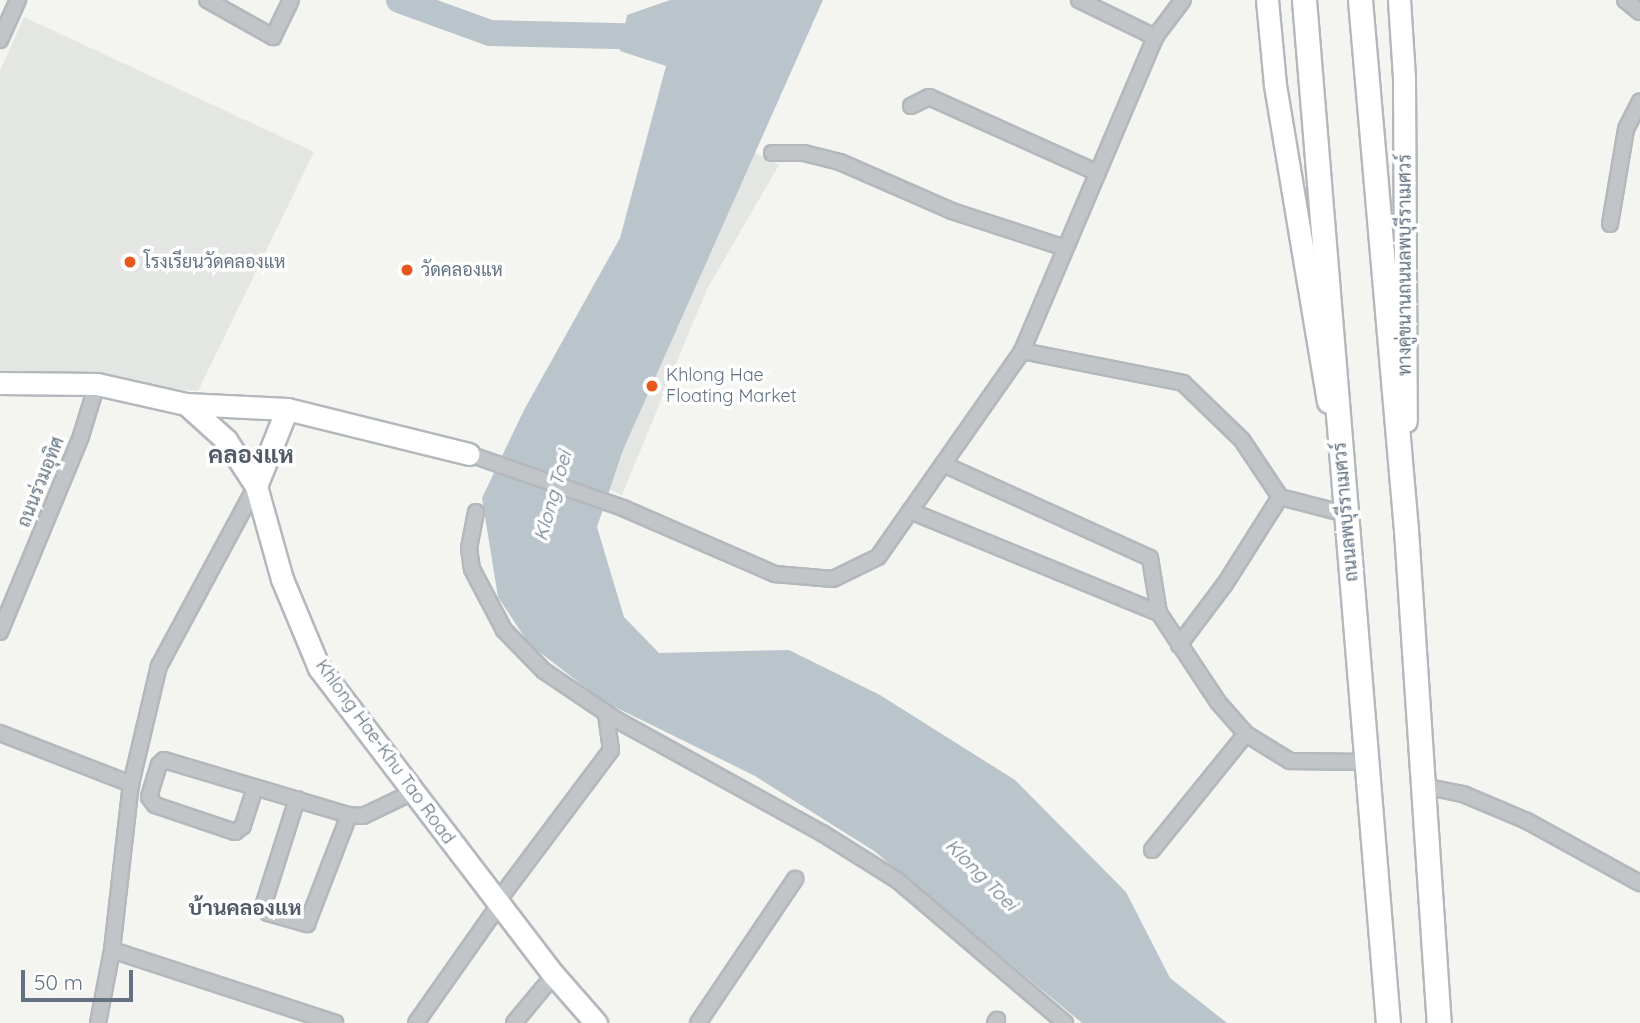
<!DOCTYPE html>
<meta charset="utf-8">
<style>
body{margin:0}
#map{position:relative;width:1640px;height:1023px;overflow:hidden;background:#f4f4f0;font-family:Quicksand,Sarabun,sans-serif}
div>[style]{position:absolute}
[style*='--x']{left:calc(var(--x)*1px);top:calc(var(--y)*1px);width:calc(var(--w)*1px);rotate:calc(var(--a)*1deg)}
.built>*{inset:0;background:#e4e6e3}
.water>*{inset:0;background:#bac5cb}
.river>*{height:26px;margin:-13px;padding:0 13px;transform-origin:13px;border-radius:13px;background:#bac5cb}
.roads{filter:drop-shadow(2px 0 #b3b8bd) drop-shadow(-2px 0 #b3b8bd) drop-shadow(0 2px #b3b8bd) drop-shadow(0 -2px #b3b8bd)}
.street>*{height:14px;margin:-7px;padding:0 7px;transform-origin:7px;border-radius:7px;background:#c1c5c8}
.secondary>*{height:21px;margin:-10.5px;padding:0 10.5px;transform-origin:10.5px;border-radius:10.5px;background:#fff}
.primary>*{height:23px;margin:-11.5px;padding:0 11.5px;transform-origin:11.5px;border-radius:11.5px;background:#fff}
.dots>*{width:19px;height:19px;translate:-50% -50%;box-sizing:border-box;border:4px solid #fff;border-radius:50%}
span{translate:-50% -50%;white-space:nowrap;text-align:center;line-height:1.15;-webkit-text-stroke:7px #fff;paint-order:stroke}
.poi-label{font-size:18px;color:#627282}
.left{translate:0 -50%;text-align:left}
.street-label{font-size:18px;color:#627282}
.water-label{font-size:19px;color:#637a86;font-style:italic}
.quarter-label{font-size:21px;color:#505b67;font-weight:700}
.district-label{font-size:24px;color:#505b67;font-weight:700}
.scale{position:absolute;left:21px;top:970px;width:112px;height:32px;box-sizing:border-box;border:4px solid #627282;border-top:0;padding-left:9px;font-size:21px;line-height:24px;white-space:nowrap;color:#627282;-webkit-text-stroke:5px #fff;paint-order:stroke}
</style>
<div id="map">
<div class="built">
<div style="clip-path:polygon(24px 17px,314px 152px,198px 391px,0 373px,0 71px)"></div>
<div style="clip-path:polygon(747px 149px,779px 165px,707px 289px,622px 495px,597px 484px)"></div>
</div>
<div class="water">
<div style="clip-path:polygon(670px 0,823px 0,623px 450px,597px 527px,624px 617px,659px 653px,789px 650px,880px 695px,1015px 780px,1126px 892px,1170px 978px,1227px 1023px,1082px 1023px,874px 851px,755px 776px,603px 701px,529px 644px,498px 597px,482px 498px,524px 410px,620px 238px,666px 66px,620px 51px,627px 15px)"></div>
</div>
<div class="river">
<div style="--x:399;--y:0;--w:97;--a:19.9"></div>
<div style="--x:490;--y:33;--w:167;--a:1.4"></div>
</div>
<div class="roads">
<div class="street">
<div style="--x:207;--y:0;--w:76;--a:29.3"></div>
<div style="--x:273;--y:37;--w:41;--a:-64.1"></div>
<div style="--x:1079;--y:0;--w:85;--a:26"></div>
<div style="--x:1625;--y:0;--w:19;--a:39"></div>
<div style="--x:0;--y:40;--w:44;--a:-65.8"></div>
<div style="--x:911;--y:106;--w:20;--a:-27"></div>
<div style="--x:929;--y:97;--w:185;--a:24.2"></div>
<div style="--x:772;--y:153;--w:32;--a:0"></div>
<div style="--x:804;--y:153;--w:37;--a:14"></div>
<div style="--x:840;--y:162;--w:122;--a:23.6"></div>
<div style="--x:952;--y:211;--w:119;--a:18.1"></div>
<div style="--x:1610;--y:224;--w:96;--a:-80.4"></div>
<div style="--x:1626;--y:129;--w:31;--a:-63"></div>
<div style="--x:1022;--y:351;--w:164;--a:11.2"></div>
<div style="--x:1183;--y:383;--w:82;--a:44"></div>
<div style="--x:1242;--y:440;--w:69;--a:56.3"></div>
<div style="--x:1280;--y:497;--w:68;--a:14.4"></div>
<div style="--x:469;--y:454;--w:163;--a:19.3"></div>
<div style="--x:623;--y:508;--w:166;--a:23.5"></div>
<div style="--x:775;--y:574;--w:58;--a:4.9"></div>
<div style="--x:833;--y:579;--w:50;--a:-26.1"></div>
<div style="--x:878;--y:557;--w:251;--a:-55"></div>
<div style="--x:1022;--y:351;--w:341;--a:-67"></div>
<div style="--x:1155;--y:37;--w:46;--a:-52.9"></div>
<div style="--x:943;--y:464;--w:227;--a:24.4"></div>
<div style="--x:1150;--y:558;--w:56;--a:80.7"></div>
<div style="--x:1159;--y:613;--w:107;--a:56.5"></div>
<div style="--x:1218;--y:702;--w:43;--a:48.8"></div>
<div style="--x:1246;--y:734;--w:52;--a:31.5"></div>
<div style="--x:1290;--y:761;--w:77;--a:0.7"></div>
<div style="--x:910;--y:511;--w:269;--a:22.3"></div>
<div style="--x:476;--y:512;--w:37;--a:101"></div>
<div style="--x:469;--y:548;--w:21;--a:82"></div>
<div style="--x:472;--y:569;--w:69;--a:62.3"></div>
<div style="--x:504;--y:630;--w:57;--a:45.7"></div>
<div style="--x:544;--y:671;--w:88;--a:33.9"></div>
<div style="--x:617;--y:720;--w:234;--a:28.9"></div>
<div style="--x:822;--y:833;--w:89;--a:32.1"></div>
<div style="--x:897;--y:880;--w:221;--a:40.4"></div>
<div style="--x:0;--y:632;--w:212;--a:-67.5"></div>
<div style="--x:81;--y:436;--w:54;--a:-72.9"></div>
<div style="--x:1179;--y:645;--w:76;--a:-53"></div>
<div style="--x:1225;--y:584;--w:103;--a:-57.7"></div>
<div style="--x:0;--y:733;--w:141;--a:21.3"></div>
<div style="--x:1423;--y:786;--w:41;--a:11.3"></div>
<div style="--x:1463;--y:794;--w:69;--a:22.9"></div>
<div style="--x:1527;--y:821;--w:129;--a:28.8"></div>
<div style="--x:255;--y:788;--w:40;--a:108"></div>
<div style="--x:243;--y:826;--w:10;--a:143"></div>
<div style="--x:235;--y:832;--w:84;--a:-161.4"></div>
<div style="--x:155;--y:805;--w:10;--a:-127"></div>
<div style="--x:149;--y:797;--w:34;--a:-73"></div>
<div style="--x:159;--y:765;--w:7;--a:-45"></div>
<div style="--x:164;--y:760;--w:193;--a:16.6"></div>
<div style="--x:349;--y:815;--w:14;--a:4"></div>
<div style="--x:363;--y:816;--w:55;--a:-25.6"></div>
<div style="--x:297;--y:799;--w:112;--a:107.6"></div>
<div style="--x:263;--y:906;--w:9;--a:54"></div>
<div style="--x:268;--y:913;--w:41;--a:15.8"></div>
<div style="--x:307;--y:924;--w:117;--a:-68.9"></div>
<div style="--x:1152;--y:850;--w:149;--a:-51"></div>
<div style="--x:497;--y:902;--w:190;--a:-53.1"></div>
<div style="--x:611;--y:750;--w:37;--a:-98"></div>
<div style="--x:112;--y:950;--w:235;--a:18.1"></div>
<div style="--x:98;--y:1023;--w:74;--a:-79.1"></div>
<div style="--x:112;--y:950;--w:167;--a:-83.5"></div>
<div style="--x:131;--y:784;--w:121;--a:-76.7"></div>
<div style="--x:159;--y:666;--w:204;--a:-61.7"></div>
<div style="--x:416;--y:1023;--w:144;--a:-54.9"></div>
<div style="--x:514;--y:1023;--w:62;--a:-50.2"></div>
<div style="--x:698;--y:1023;--w:174;--a:-56"></div>
<div style="--x:995;--y:1023;--w:4;--a:-56"></div>
</div>
<div class="secondary">
<div style="--x:1267;--y:0;--w:85;--a:84.6"></div>
<div style="--x:1275;--y:85;--w:321;--a:80.5"></div>
<div style="--x:1399;--y:0;--w:78;--a:86.3"></div>
<div style="--x:1404;--y:78;--w:343;--a:89.7"></div>
<div style="--x:0;--y:383;--w:97;--a:0.6"></div>
<div style="--x:97;--y:384;--w:91;--a:12.7"></div>
<div style="--x:186;--y:404;--w:54;--a:42"></div>
<div style="--x:226;--y:440;--w:55;--a:56.9"></div>
<div style="--x:256;--y:486;--w:97;--a:74.4"></div>
<div style="--x:282;--y:579;--w:96;--a:67.4"></div>
<div style="--x:319;--y:668;--w:387;--a:52.6"></div>
<div style="--x:554;--y:975;--w:64;--a:48.8"></div>
<div style="--x:186;--y:404;--w:101;--a:2.8"></div>
<div style="--x:287;--y:409;--w:187;--a:13.9"></div>
<div style="--x:256;--y:486;--w:83;--a:-68.1"></div>
</div>
<div class="primary">
<div style="--x:1304;--y:0;--w:1026;--a:85.31"></div>
<div style="--x:1360;--y:0;--w:532;--a:85.04"></div>
<div style="--x:1406;--y:530;--w:494;--a:86.2"></div>
</div>
</div>
<div class="dots">
<div style="left:130px;top:262px;background:#e8581c"></div>
<div style="left:407px;top:270px;background:#e8581c"></div>
<div style="left:652px;top:386px;background:#e8581c"></div>
</div>
<div class="poi-label">
<span class="left" style="left:144px;top:262px">โรงเรียนวัดคลองแห</span>
<span class="left" style="left:421px;top:270px">วัดคลองแห</span>
<span class="left" style="left:666px;top:386px">Khlong Hae<br>Floating Market</span>
</div>
<div class="street-label">
<span style="left:1405px;top:265px;rotate:-90deg">ทางคู่ขนานถนนลพบุรีราเมศวร์</span>
<span style="left:41px;top:482px;rotate:-68deg">ถนนร่วมอุทิศ</span>
<span style="left:1346px;top:512px;rotate:-95deg">ถนนลพบุรีราเมศวร์</span>
<span style="left:385px;top:752px;rotate:54deg">Khlong Hae-Khu Tao Road</span>
</div>
<div class="water-label">
<span style="left:553px;top:496px;rotate:-74deg">Klong Toei</span>
<span style="left:981px;top:875px;rotate:45deg">Klong Toei</span>
</div>
<div class="quarter-label">
<span style="left:245px;top:907px">บ้านคลองแห</span>
</div>
<div class="district-label">
<span style="left:251px;top:455px">คลองแห</span>
</div>
<div class="scale">50 m</div>
</div>
